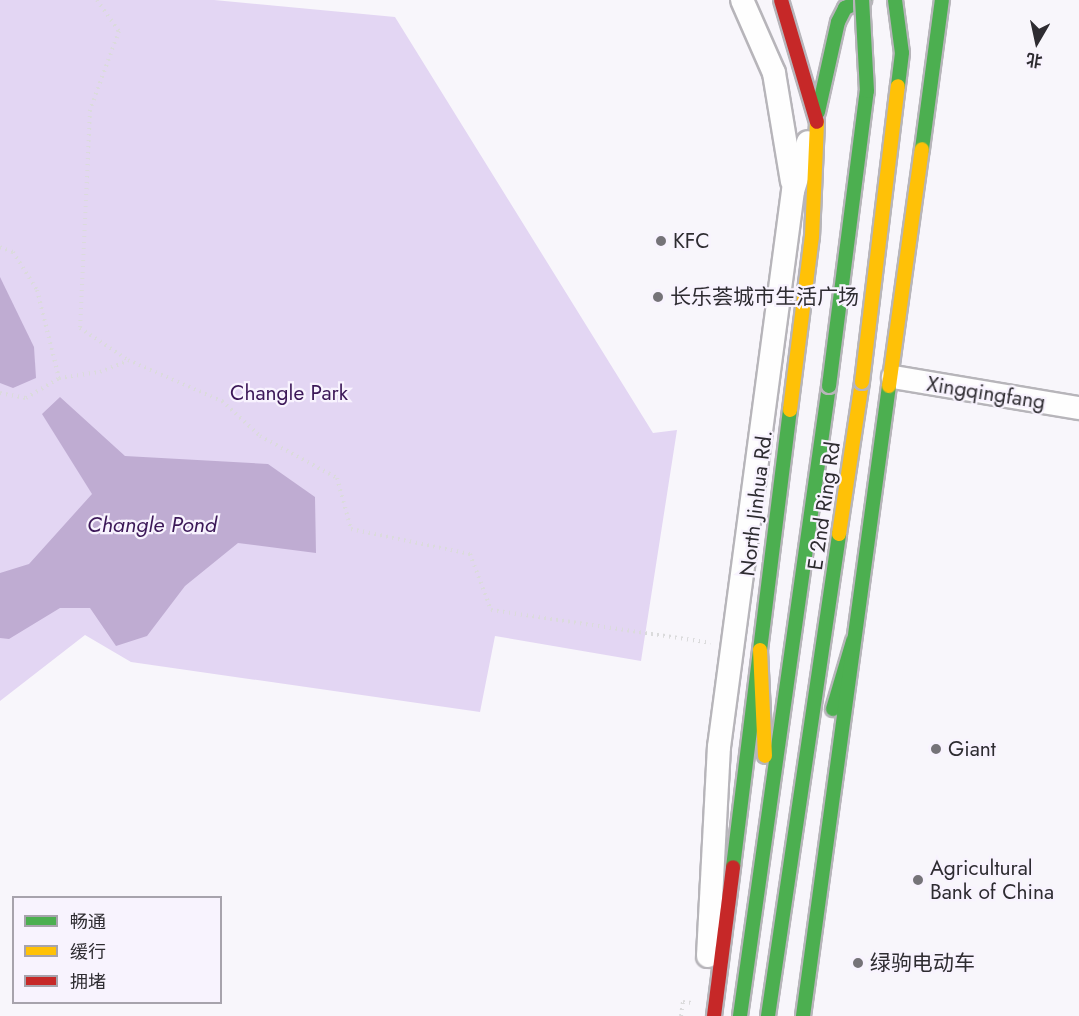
<!DOCTYPE html>
<meta charset="utf-8">
<style>
body{margin:0}
#map{position:relative;width:1079px;height:1016px;overflow:hidden;background:#f8f6fb;font-family:Jost,"Noto Sans SC",sans-serif}
div>[style]{position:absolute}
[style*='--x']{left:calc(var(--x)*1px);top:calc(var(--y)*1px);width:calc(var(--w)*1px);rotate:calc(var(--a)*1deg)}
.green>*{inset:0;background:#e3d6f3}
.water>*{inset:0;background:#bfacd2}
.path>*{height:4px;margin-top:-2px;transform-origin:0;background:repeating-linear-gradient(90deg,#dbdbdc 0 1.5px,transparent 0 6px)}
.roads{filter:drop-shadow(2px 0 #b7b5ba) drop-shadow(-2px 0 #b7b5ba) drop-shadow(0 2px #b7b5ba) drop-shadow(0 -2px #b7b5ba)}
.street>*{height:22px;margin:-11px;padding:0 11px;transform-origin:11px;border-radius:11px;background:#fefefe}
.fast>*{height:14px;margin:-7px;padding:0 7px;transform-origin:7px;border-radius:7px;background:#4caf50}
.slow>*{height:14px;margin:-7px;padding:0 7px;transform-origin:7px;border-radius:7px;background:#ffc107}
.jam>*{height:14px;margin:-7px;padding:0 7px;transform-origin:7px;border-radius:7px;background:#c62828}
.bridges{filter:drop-shadow(2px 0 #b7b5ba) drop-shadow(-2px 0 #b7b5ba) drop-shadow(0 2px #b7b5ba) drop-shadow(0 -2px #b7b5ba)}
.fast-bridge>*{height:14px;margin:-7px;padding:0 7px;transform-origin:7px;border-radius:7px;background:#4caf50}
.slow-bridge>*{height:14px;margin:-7px;padding:0 7px;transform-origin:7px;border-radius:7px;background:#ffc107}
.dots>*{width:16px;height:16px;translate:-50% -50%;box-sizing:border-box;border:3px solid #f8f3fe;border-radius:50%}
span{translate:-50% -50%;white-space:nowrap;text-align:center;line-height:1.15;-webkit-text-stroke:4.5px #f8f3fe;paint-order:stroke}
.poi-label{font-size:21px;color:#2e2c31}
.left{translate:0 -50%;text-align:left}
.park-label{font-size:21px;color:#3c1858}
.street-label{font-size:21px;color:#2e2c31}
.water-label{font-size:22px;color:#3c1858;font-style:italic}
.legend{position:absolute;left:12px;top:896px;width:210px;height:108px;box-sizing:border-box;background:#f8f3fe;border:2px solid #a7a3ac;margin:0;padding:8px 10px;list-style:none;font-size:18px;color:#2e2c31}
.legend li{display:flex;align-items:center;gap:12px;height:30px}
.legend b{width:30px;border:2px solid #a7a3ac}
.north{position:absolute;left:1007px;top:12px;width:60px;height:60px;-webkit-text-stroke:4px #f8f3fe;paint-order:stroke;rotate:189deg;font-size:16px;font-weight:700;line-height:24px;text-align:center;color:#2e2c31}
.north::after{content:'';display:block;margin:auto;width:21px;height:27px;background:#2e2c31;clip-path:polygon(50% 0,100% 100%,50% 72%,0 100%)}
</style>
<div id="map">
<div class="green">
<div style="clip-path:polygon(0 0,214px 0,395px 17px,653px 433px,677px 430px,641px 661px,495px 636px,480px 712px,131px 662px,85px 635px,0 701px)"></div>
</div>
<div class="water">
<div style="clip-path:polygon(0 277px,34px 347px,36px 378px,13px 388px,0 383px)"></div>
<div style="clip-path:polygon(60px 397px,125px 456px,268px 464px,315px 497px,316px 553px,238px 543px,185px 586px,147px 636px,116px 646px,90px 608px,60px 608px,9px 639px,0 638px,0 573px,29px 564px,92px 494px,42px 414px)"></div>
</div>
<div class="path">
<div style="--x:97;--y:0;--w:38;--a:55"></div>
<div style="--x:119;--y:31;--w:84;--a:110.2"></div>
<div style="--x:90;--y:110;--w:218;--a:92.6"></div>
<div style="--x:80;--y:328;--w:58;--a:33.7"></div>
<div style="--x:128;--y:360;--w:103;--a:23.6"></div>
<div style="--x:222;--y:401;--w:52;--a:42.6"></div>
<div style="--x:260;--y:436;--w:88;--a:28.6"></div>
<div style="--x:337;--y:478;--w:53;--a:74.6"></div>
<div style="--x:351;--y:529;--w:122;--a:11.9"></div>
<div style="--x:470;--y:554;--w:60;--a:69.4"></div>
<div style="--x:491;--y:610;--w:222;--a:8.5"></div>
<div style="--x:0;--y:247;--w:14;--a:21"></div>
<div style="--x:13;--y:252;--w:45;--a:57.7"></div>
<div style="--x:37;--y:290;--w:91;--a:76"></div>
<div style="--x:0;--y:393;--w:26;--a:11"></div>
<div style="--x:26;--y:398;--w:39;--a:-31"></div>
<div style="--x:59;--y:378;--w:41;--a:-8.3"></div>
<div style="--x:100;--y:372;--w:29;--a:-22"></div>
<div style="--x:681;--y:1016;--w:14;--a:-82"></div>
<div style="--x:683;--y:1002;--w:9;--a:6"></div>
</div>
<div class="roads">
<div class="street">
<div style="--x:742;--y:0;--w:80;--a:66.3"></div>
<div style="--x:774;--y:73;--w:110;--a:80.6"></div>
<div style="--x:893;--y:377;--w:189;--a:9.5"></div>
<div style="--x:708;--y:956;--w:209;--a:-87"></div>
<div style="--x:719;--y:747;--w:561;--a:-82.42"></div>
<div style="--x:793;--y:191;--w:51;--a:-73"></div>
</div>
<div class="fast">
<div style="--x:818;--y:112;--w:92;--a:-77.5"></div>
<div style="--x:838;--y:22;--w:16;--a:-63"></div>
<div style="--x:845;--y:8;--w:21;--a:-23"></div>
<div style="--x:922;--y:149;--w:150;--a:-82.4"></div>
<div style="--x:833;--y:709;--w:71;--a:-73.6"></div>
<div style="--x:733;--y:867;--w:461;--a:-82.9"></div>
<div style="--x:740;--y:1016;--w:636;--a:-81.96"></div>
<div style="--x:768;--y:1016;--w:487;--a:-81.6"></div>
<div style="--x:803;--y:1016;--w:636;--a:-82.23"></div>
</div>
<div class="slow">
<div style="--x:889;--y:386;--w:239;--a:-82.1"></div>
<div style="--x:790;--y:410;--w:174;--a:-82.8"></div>
<div style="--x:812;--y:237;--w:115;--a:-87.5"></div>
<div style="--x:839;--y:534;--w:154;--a:-81.4"></div>
<div style="--x:760;--y:650;--w:106;--a:87.3"></div>
</div>
<div class="jam">
<div style="--x:781;--y:0;--w:127;--a:73.6"></div>
<div style="--x:714;--y:1016;--w:150;--a:-82.7"></div>
</div>
</div>
<div class="bridges">
<div class="fast-bridge">
<div style="--x:895;--y:0;--w:53;--a:82.5"></div>
<div style="--x:902;--y:53;--w:33;--a:97"></div>
<div style="--x:829;--y:386;--w:297;--a:-82.7"></div>
<div style="--x:867;--y:91;--w:91;--a:-93.1"></div>
</div>
<div class="slow-bridge">
<div style="--x:862;--y:382;--w:298;--a:-83.1"></div>
</div>
</div>
<div class="dots">
<div style="left:661px;top:241px;background:#757378"></div>
<div style="left:658px;top:297px;background:#757378"></div>
<div style="left:936px;top:749px;background:#757378"></div>
<div style="left:918px;top:880px;background:#757378"></div>
<div style="left:858px;top:963px;background:#757378"></div>
</div>
<div class="poi-label">
<span class="left" style="left:673px;top:241px">KFC</span>
<span class="left" style="left:670px;top:297px">长乐荟城市生活广场</span>
<span class="left" style="left:948px;top:749px">Giant</span>
<span class="left" style="left:930px;top:880px">Agricultural<br>Bank of China</span>
<span class="left" style="left:870px;top:963px">绿驹电动车</span>
</div>
<div class="park-label">
<span style="left:289px;top:393px">Changle Park</span>
</div>
<div class="street-label">
<span style="left:986px;top:393px;rotate:9deg">Xingqingfang</span>
<span style="left:756px;top:503px;rotate:-83deg">North Jinhua Rd.</span>
<span style="left:824px;top:506px;rotate:-82deg">E 2nd Ring Rd</span>
</div>
<div class="water-label">
<span style="left:152px;top:525px">Changle Pond</span>
</div>
<ul class="legend">
<li><b style="height:8px;background:#4caf50"></b>畅通</li>
<li><b style="height:8px;background:#ffc107"></b>缓行</li>
<li><b style="height:8px;background:#c62828"></b>拥堵</li>
</ul>
<div class="north">北</div>
</div>
